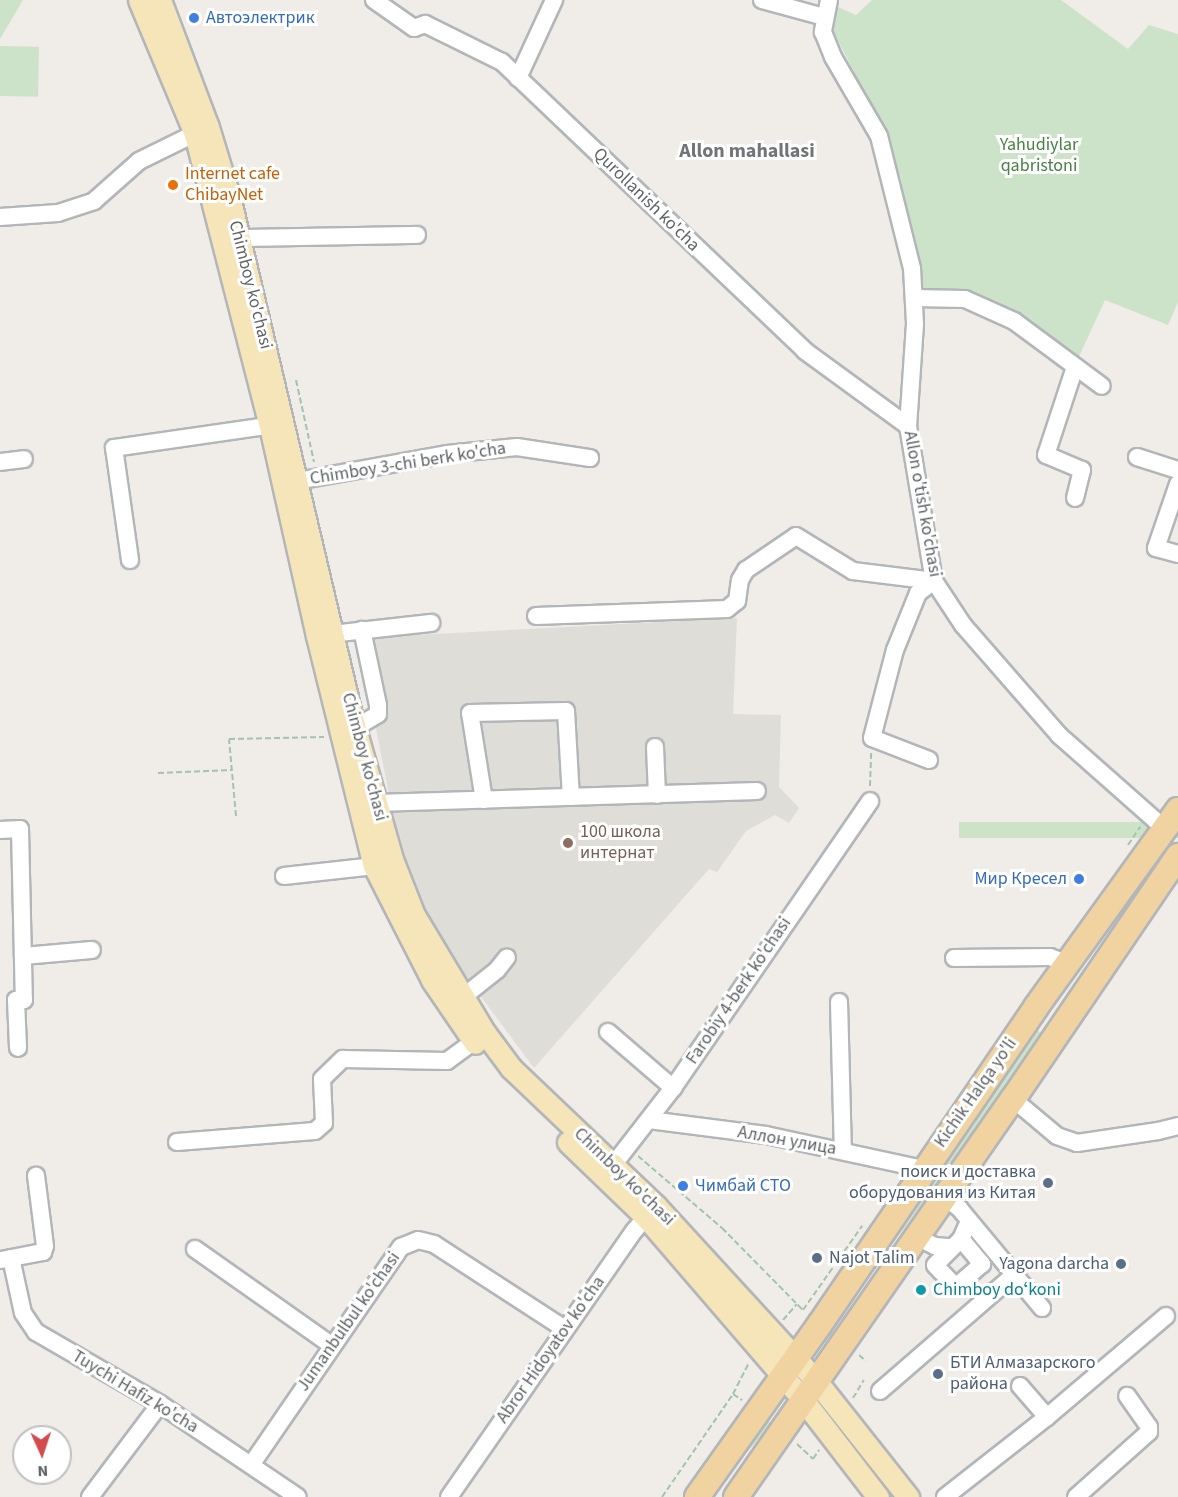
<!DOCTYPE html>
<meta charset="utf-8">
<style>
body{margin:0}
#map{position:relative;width:1178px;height:1497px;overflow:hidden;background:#f0ede9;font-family:"Source Sans 3",sans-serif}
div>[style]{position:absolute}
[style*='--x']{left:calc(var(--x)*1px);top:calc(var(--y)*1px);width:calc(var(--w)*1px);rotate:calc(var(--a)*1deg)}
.education>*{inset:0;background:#dfddd7}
.green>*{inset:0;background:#cce3c9;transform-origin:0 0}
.path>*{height:2px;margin-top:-1px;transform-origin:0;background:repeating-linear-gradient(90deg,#a3c4a9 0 6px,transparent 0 9px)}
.roads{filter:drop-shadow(2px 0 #b3b6b9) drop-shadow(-2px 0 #b3b6b9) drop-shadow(0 2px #b3b6b9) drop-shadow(0 -2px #b3b6b9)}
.minor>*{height:16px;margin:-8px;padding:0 8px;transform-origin:8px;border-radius:8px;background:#fff}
.major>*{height:21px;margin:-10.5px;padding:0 10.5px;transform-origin:10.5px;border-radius:10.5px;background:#f5e5b8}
.highway>*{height:24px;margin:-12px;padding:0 12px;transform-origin:12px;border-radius:12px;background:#f0d3a0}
.dots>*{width:16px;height:16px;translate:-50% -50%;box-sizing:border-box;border:3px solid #fff;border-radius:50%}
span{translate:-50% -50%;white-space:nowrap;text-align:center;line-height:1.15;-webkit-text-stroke:6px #fff;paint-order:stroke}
.shop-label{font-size:18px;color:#366cbe}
.left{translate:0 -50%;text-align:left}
.right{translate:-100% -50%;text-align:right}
.park-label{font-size:18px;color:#468342}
.food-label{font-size:18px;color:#c56008}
.street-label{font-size:18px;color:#606467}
.education-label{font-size:18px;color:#785e54}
.service-label{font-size:18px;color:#4e5e75}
.culture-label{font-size:18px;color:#0d838f}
.neighbourhood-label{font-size:20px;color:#717578;font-weight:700}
.north{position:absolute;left:12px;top:1425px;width:60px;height:60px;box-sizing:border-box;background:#fff;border:2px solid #bfc1c2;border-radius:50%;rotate:177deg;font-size:16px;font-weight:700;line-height:24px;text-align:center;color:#606467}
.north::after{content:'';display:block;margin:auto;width:21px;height:27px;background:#d44b4e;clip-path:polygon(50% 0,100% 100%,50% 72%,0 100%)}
</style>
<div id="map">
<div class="education">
<div style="clip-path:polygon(737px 618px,733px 714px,781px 715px,779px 787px,799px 808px,789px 823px,775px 815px,746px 831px,717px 872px,709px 869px,534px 1068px,426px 923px,401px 855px,358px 638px)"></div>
</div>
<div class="green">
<div style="clip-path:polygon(0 0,23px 0,0 39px)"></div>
<div style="clip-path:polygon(872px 0,1061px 0,1128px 49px,1149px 25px,1178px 34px,1178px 302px,1168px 325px,1105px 300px,1077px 361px,1011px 315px,921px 294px,901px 179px,873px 109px,829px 23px,836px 6px,856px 15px)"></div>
<div style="left:0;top:46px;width:39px;height:50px;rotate:1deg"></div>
<div style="left:1178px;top:822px;width:16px;height:219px;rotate:90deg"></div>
<div style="left:1037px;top:1030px;width:9px;height:398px;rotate:36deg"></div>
<div style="left:765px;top:1418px;width:9px;height:97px;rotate:41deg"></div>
</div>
<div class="path">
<div style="--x:296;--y:380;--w:84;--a:77.6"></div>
<div style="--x:158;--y:773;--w:74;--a:-2.3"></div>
<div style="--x:870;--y:786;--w:33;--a:-88"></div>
<div style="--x:236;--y:816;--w:77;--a:-95.2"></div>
<div style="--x:229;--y:739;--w:95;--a:-1.2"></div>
<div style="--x:1128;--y:845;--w:22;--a:-56"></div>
<div style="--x:638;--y:1156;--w:111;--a:40.6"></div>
<div style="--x:722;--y:1228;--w:115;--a:45.4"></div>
<div style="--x:803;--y:1310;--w:103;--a:-54.9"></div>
<div style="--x:783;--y:1320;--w:21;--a:-49"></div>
<div style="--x:859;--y:1355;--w:9;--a:41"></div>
<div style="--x:733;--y:1394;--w:11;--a:34"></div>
<div style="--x:853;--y:1398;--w:21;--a:-59"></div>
<div style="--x:797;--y:1444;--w:22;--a:43"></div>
<div style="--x:813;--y:1459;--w:11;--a:-56"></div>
<div style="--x:662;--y:1497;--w:125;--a:-55.4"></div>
<div style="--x:733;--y:1394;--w:34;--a:-63"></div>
</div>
<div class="roads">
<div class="minor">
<div style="--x:374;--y:0;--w:49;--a:35"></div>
<div style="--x:414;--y:28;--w:12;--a:-20"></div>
<div style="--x:425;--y:24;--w:86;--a:26.3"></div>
<div style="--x:502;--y:62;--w:419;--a:43.6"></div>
<div style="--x:805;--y:351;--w:127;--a:36.1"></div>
<div style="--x:762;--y:0;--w:64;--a:15.3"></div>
<div style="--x:829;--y:0;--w:33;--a:101"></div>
<div style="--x:823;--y:32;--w:27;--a:68"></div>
<div style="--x:833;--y:57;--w:91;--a:59.8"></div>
<div style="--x:879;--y:136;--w:136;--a:76"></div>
<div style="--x:912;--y:268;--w:56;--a:86.9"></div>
<div style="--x:915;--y:324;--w:102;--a:93.9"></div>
<div style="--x:908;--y:426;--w:157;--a:80.5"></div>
<div style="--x:934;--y:581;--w:53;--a:56.6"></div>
<div style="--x:963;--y:625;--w:147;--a:48.9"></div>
<div style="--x:1060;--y:736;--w:140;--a:41.5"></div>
<div style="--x:518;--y:78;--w:86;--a:-65.2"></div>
<div style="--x:0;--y:217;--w:58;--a:-3.9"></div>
<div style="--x:58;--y:213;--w:38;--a:-18"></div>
<div style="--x:94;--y:201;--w:60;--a:-41.6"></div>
<div style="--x:139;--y:161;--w:72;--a:-26.2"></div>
<div style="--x:239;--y:238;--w:178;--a:-1"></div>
<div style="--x:914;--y:298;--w:51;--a:1.1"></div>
<div style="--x:965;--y:299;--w:54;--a:24.2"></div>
<div style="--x:1014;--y:321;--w:109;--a:36.5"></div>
<div style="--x:1137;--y:457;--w:43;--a:17.6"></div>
<div style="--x:0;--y:462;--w:24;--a:-7"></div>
<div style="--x:297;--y:481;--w:152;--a:-10.2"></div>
<div style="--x:447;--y:454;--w:70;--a:-5.7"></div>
<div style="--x:517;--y:447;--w:74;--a:8.6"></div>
<div style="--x:1178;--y:484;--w:68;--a:109"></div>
<div style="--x:1156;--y:548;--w:23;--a:15"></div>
<div style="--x:1075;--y:498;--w:29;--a:-76"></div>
<div style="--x:1082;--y:470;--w:39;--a:-157"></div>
<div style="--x:1046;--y:455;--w:93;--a:-71.8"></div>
<div style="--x:130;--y:560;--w:113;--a:-98.1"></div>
<div style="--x:114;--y:448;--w:168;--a:-8.2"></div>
<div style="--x:536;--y:616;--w:191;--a:-2.1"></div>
<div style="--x:727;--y:609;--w:13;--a:-39"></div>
<div style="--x:737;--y:601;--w:21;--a:-82"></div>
<div style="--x:740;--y:580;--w:12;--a:-59"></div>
<div style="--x:746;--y:570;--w:60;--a:-34.2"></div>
<div style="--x:796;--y:536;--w:67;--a:31.6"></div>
<div style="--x:853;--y:571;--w:82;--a:7"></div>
<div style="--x:322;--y:635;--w:110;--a:-6.3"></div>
<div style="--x:355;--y:728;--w:27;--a:-31"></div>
<div style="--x:378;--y:714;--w:9;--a:-90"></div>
<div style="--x:378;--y:705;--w:77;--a:-102"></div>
<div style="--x:655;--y:747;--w:48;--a:87.6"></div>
<div style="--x:929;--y:760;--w:61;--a:-158.9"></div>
<div style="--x:872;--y:738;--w:91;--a:-75.4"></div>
<div style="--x:895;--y:650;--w:61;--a:-68"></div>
<div style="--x:918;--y:593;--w:20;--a:-37"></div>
<div style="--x:484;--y:800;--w:88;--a:-99.1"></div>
<div style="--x:470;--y:713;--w:96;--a:-1.2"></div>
<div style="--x:566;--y:711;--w:86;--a:86.7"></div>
<div style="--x:376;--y:803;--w:381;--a:-1.8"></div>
<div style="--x:0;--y:830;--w:20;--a:-3"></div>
<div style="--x:20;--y:829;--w:171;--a:88.7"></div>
<div style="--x:24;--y:1000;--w:8;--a:180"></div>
<div style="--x:16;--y:1000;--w:48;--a:87.6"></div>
<div style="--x:284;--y:876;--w:91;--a:-6.3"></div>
<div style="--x:374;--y:866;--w:13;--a:-23"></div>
<div style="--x:23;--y:956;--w:69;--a:-5"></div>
<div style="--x:954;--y:958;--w:96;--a:-0.6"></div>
<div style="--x:1050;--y:957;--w:19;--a:21"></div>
<div style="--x:463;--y:997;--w:43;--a:-38.5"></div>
<div style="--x:497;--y:970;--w:16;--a:-52"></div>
<div style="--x:839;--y:1002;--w:149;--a:88.5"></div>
<div style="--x:608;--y:1032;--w:86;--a:40.7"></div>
<div style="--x:1013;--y:1099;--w:57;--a:40.1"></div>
<div style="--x:1057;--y:1136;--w:21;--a:19"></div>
<div style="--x:1077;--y:1143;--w:82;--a:-8.4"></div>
<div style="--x:1158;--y:1131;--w:21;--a:-14"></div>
<div style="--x:649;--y:1120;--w:118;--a:7.3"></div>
<div style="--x:766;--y:1135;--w:161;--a:12.2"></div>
<div style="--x:177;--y:1142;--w:138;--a:-4.6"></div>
<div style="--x:315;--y:1131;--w:12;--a:-42"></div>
<div style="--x:324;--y:1123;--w:44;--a:-92.6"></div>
<div style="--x:322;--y:1079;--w:29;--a:-44"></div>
<div style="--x:343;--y:1059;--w:104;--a:1.1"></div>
<div style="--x:447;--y:1061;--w:46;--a:-36.1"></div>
<div style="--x:607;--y:1173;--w:108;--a:-52.2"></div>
<div style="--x:673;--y:1088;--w:348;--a:-55.5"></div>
<div style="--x:944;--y:1197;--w:19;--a:36"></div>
<div style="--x:959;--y:1208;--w:130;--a:50.3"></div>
<div style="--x:917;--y:1237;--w:20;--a:27"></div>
<div style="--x:935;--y:1246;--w:16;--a:4"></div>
<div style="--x:961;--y:1239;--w:33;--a:50"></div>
<div style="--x:982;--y:1264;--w:35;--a:139"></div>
<div style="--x:956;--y:1287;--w:30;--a:-134"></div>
<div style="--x:935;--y:1265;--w:37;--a:-45"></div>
<div style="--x:961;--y:1239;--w:20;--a:-66"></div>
<div style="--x:195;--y:1249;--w:166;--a:35.2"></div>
<div style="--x:11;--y:1258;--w:56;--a:77.7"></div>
<div style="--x:23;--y:1313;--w:23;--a:56"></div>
<div style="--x:36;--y:1332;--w:143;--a:30.1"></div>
<div style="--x:160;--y:1404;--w:166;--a:34"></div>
<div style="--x:1;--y:1260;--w:43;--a:-10.8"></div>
<div style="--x:43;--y:1252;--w:6;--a:-72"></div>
<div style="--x:45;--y:1246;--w:71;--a:-97.3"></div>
<div style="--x:880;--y:1391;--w:177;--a:-40.9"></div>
<div style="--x:1047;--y:1417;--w:156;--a:-40.3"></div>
<div style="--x:251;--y:1465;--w:265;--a:-55.5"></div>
<div style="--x:401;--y:1247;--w:18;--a:-22"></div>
<div style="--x:418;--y:1240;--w:16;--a:14"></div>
<div style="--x:434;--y:1244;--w:156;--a:33"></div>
<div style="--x:90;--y:1497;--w:116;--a:-53"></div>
<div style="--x:449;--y:1497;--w:324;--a:-55.2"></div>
<div style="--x:634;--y:1231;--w:29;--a:-49"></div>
<div style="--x:945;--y:1497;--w:130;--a:-38.1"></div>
<div style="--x:1047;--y:1417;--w:41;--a:-131.1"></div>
<div style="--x:1076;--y:1497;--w:98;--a:-41.7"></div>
<div style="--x:1149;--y:1432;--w:5;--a:-90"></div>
<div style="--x:1149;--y:1427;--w:38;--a:-125"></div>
</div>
<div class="major">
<div style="--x:139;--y:0;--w:145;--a:67.3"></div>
<div style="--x:195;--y:134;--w:301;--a:75.6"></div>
<div style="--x:270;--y:426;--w:215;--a:77.4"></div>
<div style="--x:317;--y:636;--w:237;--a:76.1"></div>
<div style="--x:374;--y:866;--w:128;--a:63"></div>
<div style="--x:432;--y:980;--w:76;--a:55.7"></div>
<div style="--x:160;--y:0;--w:136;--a:69.3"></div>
<div style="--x:208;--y:127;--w:72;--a:73.1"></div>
<div style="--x:229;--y:196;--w:532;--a:76.75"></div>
<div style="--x:351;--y:714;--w:151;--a:74.2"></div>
<div style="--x:392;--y:859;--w:60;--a:68.6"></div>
<div style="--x:414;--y:915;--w:138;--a:59"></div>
<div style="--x:485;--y:1033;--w:44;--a:53.4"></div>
<div style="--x:511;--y:1068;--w:200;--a:43.6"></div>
<div style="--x:656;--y:1206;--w:239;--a:47.5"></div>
<div style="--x:817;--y:1382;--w:147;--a:51.6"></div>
<div style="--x:568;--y:1142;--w:108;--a:43.9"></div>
<div style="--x:646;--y:1217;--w:243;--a:49.3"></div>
<div style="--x:804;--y:1401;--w:121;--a:52.4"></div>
</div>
<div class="highway">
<div style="--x:697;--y:1497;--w:212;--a:-54.6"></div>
<div style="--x:820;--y:1324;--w:384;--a:-55.7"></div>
<div style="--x:1036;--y:1007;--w:243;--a:-54.2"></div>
<div style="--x:736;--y:1497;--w:485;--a:-55.2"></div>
<div style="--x:1013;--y:1099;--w:294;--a:-55.8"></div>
</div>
</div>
<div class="dots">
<div style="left:194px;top:18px;background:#3f7fe0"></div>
<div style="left:173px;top:185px;background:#e8710a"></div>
<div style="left:568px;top:843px;background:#8d6e63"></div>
<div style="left:1079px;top:879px;background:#3f7fe0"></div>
<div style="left:1048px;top:1183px;background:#5c6f8a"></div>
<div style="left:683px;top:1186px;background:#3f7fe0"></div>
<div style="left:817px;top:1258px;background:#5c6f8a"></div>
<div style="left:1121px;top:1264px;background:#5c6f8a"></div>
<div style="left:921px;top:1290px;background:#0f9aa8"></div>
<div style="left:938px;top:1374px;background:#5c6f8a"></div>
</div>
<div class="shop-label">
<span class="left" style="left:206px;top:18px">Автоэлектрик</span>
<span class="right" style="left:1067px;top:879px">Мир Кресел</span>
<span class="left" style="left:695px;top:1186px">Чимбай СТО</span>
</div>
<div class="park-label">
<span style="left:1039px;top:156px">Yahudiylar<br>qabristoni</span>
</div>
<div class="food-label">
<span class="left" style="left:185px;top:185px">Internet cafe<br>ChibayNet</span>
</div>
<div class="street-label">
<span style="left:646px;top:200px;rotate:44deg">Qurollanish ko'cha</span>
<span style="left:250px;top:285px;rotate:76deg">Chimboy ko'chasi</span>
<span style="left:408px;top:464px;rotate:-9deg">Chimboy 3-chi berk ko'cha</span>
<span style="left:922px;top:504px;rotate:80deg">Allon o'tish ko'chasi</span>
<span style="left:364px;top:757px;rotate:75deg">Chimboy ko'chasi</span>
<span style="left:739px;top:991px;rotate:-56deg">Farobiy 4-berk ko'chasi</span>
<span style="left:976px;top:1093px;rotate:-55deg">Kichik Halqa yo'li</span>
<span style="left:787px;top:1141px;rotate:10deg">Аллон улица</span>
<span style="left:624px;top:1177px;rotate:44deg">Chimboy ko'chasi</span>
<span style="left:349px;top:1322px;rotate:-55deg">Jumanbulbul ko'chasi</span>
<span style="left:551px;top:1350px;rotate:-55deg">Abror Hidoyatov ko'cha</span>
<span style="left:135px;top:1392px;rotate:31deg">Tuychi Hafiz ko'cha</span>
</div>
<div class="education-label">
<span class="left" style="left:580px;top:843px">100 школа<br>интернат</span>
</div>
<div class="service-label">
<span class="right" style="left:1036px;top:1183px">поиск и доставка<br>оборудования из Китая</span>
<span class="left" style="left:829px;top:1258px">Najot Talim</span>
<span class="right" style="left:1109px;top:1264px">Yagona darcha</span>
<span class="left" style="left:950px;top:1374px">БТИ Алмазарского<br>района</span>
</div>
<div class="culture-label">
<span class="left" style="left:933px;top:1290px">Chimboy doʻkoni</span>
</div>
<div class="neighbourhood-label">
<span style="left:747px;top:151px">Allon mahallasi</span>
</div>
<div class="north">N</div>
</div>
